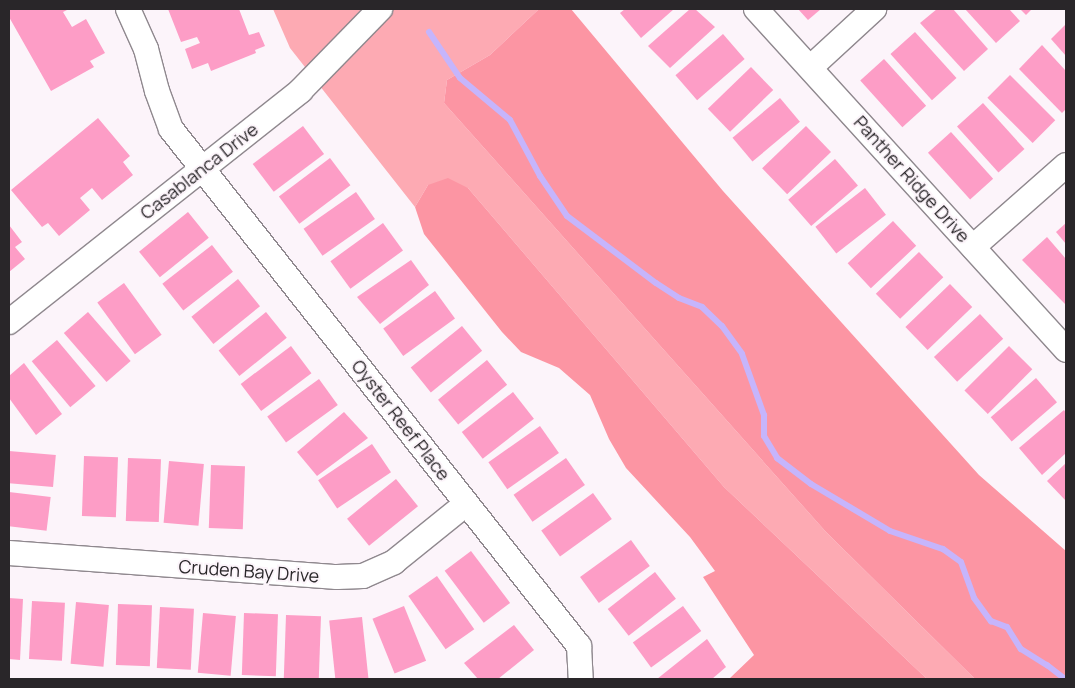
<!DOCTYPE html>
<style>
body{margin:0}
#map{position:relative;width:1075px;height:688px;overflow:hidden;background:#fcf4fa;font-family:Manrope,sans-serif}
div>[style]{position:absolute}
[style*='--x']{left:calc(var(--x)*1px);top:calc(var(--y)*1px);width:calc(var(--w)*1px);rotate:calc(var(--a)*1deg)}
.green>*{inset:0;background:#fdaab3}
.forest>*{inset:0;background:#fc95a3}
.stream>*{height:6px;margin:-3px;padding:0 3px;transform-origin:3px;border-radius:3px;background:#c6b5fc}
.building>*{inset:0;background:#fd9dc6;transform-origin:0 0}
.roads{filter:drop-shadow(1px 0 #8f888e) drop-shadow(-1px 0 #8f888e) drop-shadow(0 1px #8f888e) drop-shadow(0 -1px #8f888e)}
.street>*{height:24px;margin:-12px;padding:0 12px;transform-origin:12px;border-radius:12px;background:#fff}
span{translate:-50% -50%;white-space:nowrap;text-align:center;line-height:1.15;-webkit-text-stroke:4px #fcf4fa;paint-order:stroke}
.street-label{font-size:18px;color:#292629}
.frame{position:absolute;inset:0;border:10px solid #292629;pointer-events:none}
</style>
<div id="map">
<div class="green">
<div style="clip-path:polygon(273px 9px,539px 9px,490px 55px,447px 80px,444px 103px,826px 532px,975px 679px,927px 679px,724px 487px,468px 188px,428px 185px,415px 207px,290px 48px)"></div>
</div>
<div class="forest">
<div style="clip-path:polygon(539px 9px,571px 9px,723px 191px,979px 475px,1066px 551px,1066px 679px,975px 679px,826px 532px,444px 103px,447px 80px,490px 55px)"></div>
<div style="clip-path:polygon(448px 178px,468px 188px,724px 487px,927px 679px,729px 679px,754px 655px,703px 577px,715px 571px,690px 537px,626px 468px,609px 439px,590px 395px,559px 368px,521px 352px,502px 332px,424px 234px,415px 207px,428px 185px)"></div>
</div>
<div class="stream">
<div style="--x:429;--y:32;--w:55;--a:56"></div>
<div style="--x:460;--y:78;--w:65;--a:40"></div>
<div style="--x:510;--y:120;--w:64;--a:61.8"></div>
<div style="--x:540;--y:176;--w:48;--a:56"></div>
<div style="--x:567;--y:216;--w:111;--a:37"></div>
<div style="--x:656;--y:283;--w:27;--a:33"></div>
<div style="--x:679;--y:298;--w:25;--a:21"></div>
<div style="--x:702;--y:307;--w:28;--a:44"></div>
<div style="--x:722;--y:326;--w:34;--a:54"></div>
<div style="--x:742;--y:354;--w:65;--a:70.2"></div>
<div style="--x:764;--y:415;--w:21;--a:90"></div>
<div style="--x:764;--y:436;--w:26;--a:59"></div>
<div style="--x:777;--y:458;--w:43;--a:37.4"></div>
<div style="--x:811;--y:484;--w:92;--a:30.7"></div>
<div style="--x:890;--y:531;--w:56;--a:18.8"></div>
<div style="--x:943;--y:549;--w:22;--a:36"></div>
<div style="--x:961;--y:562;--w:38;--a:70"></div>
<div style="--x:974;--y:598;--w:29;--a:54"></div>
<div style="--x:991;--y:621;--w:17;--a:21"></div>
<div style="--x:1007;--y:627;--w:26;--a:58"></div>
<div style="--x:1021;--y:649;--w:31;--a:32"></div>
<div style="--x:1047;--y:665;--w:23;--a:38"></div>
</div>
<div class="building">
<div style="clip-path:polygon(9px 9px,69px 9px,63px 12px,72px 27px,86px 19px,105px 53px,90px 61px,94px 67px,51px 91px,9px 17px)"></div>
<div style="clip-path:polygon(168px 9px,239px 9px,249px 35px,259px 32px,265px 46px,255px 50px,256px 53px,211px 71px,208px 63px,192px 69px,185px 49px,200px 43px,197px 37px,181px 42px)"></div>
<div style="clip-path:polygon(625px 9px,674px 9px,641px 38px,620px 13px)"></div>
<div style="clip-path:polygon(690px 9px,695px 9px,715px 27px,670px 68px,648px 46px)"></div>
<div style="clip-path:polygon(798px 9px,821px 9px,808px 20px)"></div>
<div style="clip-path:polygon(937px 9px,953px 9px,988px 49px,964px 71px,920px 23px)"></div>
<div style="clip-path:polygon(965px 9px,1009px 9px,1020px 21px,996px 43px)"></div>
<div style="clip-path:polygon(1020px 9px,1032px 9px,1026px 15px)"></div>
<div style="clip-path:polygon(1066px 24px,1066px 56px,1051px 39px)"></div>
<div style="left:915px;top:32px;width:62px;height:33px;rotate:48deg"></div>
<div style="left:723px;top:34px;width:33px;height:63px;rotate:49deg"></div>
<div style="clip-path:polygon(1042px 45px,1066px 71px,1066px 109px,1062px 113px,1019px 69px)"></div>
<div style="left:884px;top:59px;width:63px;height:32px;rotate:48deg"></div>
<div style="left:751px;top:67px;width:32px;height:60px;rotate:46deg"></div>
<div style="left:1010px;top:75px;width:64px;height:32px;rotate:45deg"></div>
<div style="left:780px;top:98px;width:31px;height:62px;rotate:50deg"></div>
<div style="left:983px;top:103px;width:62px;height:35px;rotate:48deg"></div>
<div style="clip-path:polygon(98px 118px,130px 156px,123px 162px,133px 175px,102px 200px,92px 188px,80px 198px,90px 210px,59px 236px,48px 223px,42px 227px,11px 190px)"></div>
<div style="left:303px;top:126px;width:35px;height:63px;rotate:53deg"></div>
<div style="left:806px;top:126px;width:36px;height:61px;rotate:46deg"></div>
<div style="left:951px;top:132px;width:63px;height:31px;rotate:48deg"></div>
<div style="left:330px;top:158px;width:34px;height:64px;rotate:53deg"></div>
<div style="left:835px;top:159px;width:35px;height:62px;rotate:49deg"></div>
<div style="left:865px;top:188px;width:34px;height:63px;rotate:52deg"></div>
<div style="left:356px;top:192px;width:33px;height:64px;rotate:55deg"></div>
<div style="left:188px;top:212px;width:33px;height:63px;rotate:51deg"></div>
<div style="left:893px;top:221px;width:34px;height:62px;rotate:47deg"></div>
<div style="left:383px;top:223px;width:34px;height:65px;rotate:54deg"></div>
<div style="clip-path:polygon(1066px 223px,1066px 244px,1056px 232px)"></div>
<div style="clip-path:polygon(9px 225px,22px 242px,15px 247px,25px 259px,9px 272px)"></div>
<div style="clip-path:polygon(1047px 237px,1066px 259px,1066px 305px,1022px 260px)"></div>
<div style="left:212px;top:245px;width:34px;height:63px;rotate:52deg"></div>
<div style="left:919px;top:252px;width:35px;height:60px;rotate:46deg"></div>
<div style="clip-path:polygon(411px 260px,429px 285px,380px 324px,357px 297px)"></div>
<div style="left:238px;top:279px;width:35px;height:60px;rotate:51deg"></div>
<div style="left:124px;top:283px;width:64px;height:33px;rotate:54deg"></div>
<div style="left:950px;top:284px;width:32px;height:62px;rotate:46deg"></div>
<div style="left:435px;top:291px;width:34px;height:64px;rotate:54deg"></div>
<div style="left:88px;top:312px;width:65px;height:32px;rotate:49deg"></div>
<div style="left:266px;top:312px;width:33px;height:61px;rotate:51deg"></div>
<div style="left:980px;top:314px;width:34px;height:63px;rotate:47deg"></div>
<div style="left:462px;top:326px;width:32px;height:66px;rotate:51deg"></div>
<div style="left:57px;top:340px;width:60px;height:33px;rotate:50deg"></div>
<div style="left:291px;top:346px;width:34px;height:63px;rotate:53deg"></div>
<div style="left:1009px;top:346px;width:33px;height:63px;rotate:45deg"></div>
<div style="left:487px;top:360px;width:32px;height:63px;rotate:51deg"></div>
<div style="clip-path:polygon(24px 363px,62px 414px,36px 435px,9px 398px,9px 376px)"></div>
<div style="left:1036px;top:378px;width:32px;height:60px;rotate:49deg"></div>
<div style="left:319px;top:379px;width:32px;height:64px;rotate:54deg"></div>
<div style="left:513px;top:392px;width:34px;height:65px;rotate:52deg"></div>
<div style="clip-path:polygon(1064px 410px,1066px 413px,1066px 453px,1042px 475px,1019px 448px)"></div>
<div style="clip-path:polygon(344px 412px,368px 438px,317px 476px,297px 452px)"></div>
<div style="left:540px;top:426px;width:33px;height:63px;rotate:55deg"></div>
<div style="left:372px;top:444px;width:34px;height:65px;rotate:56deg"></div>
<div style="left:9px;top:451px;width:47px;height:32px;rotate:5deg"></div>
<div style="left:84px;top:456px;width:34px;height:60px;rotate:2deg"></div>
<div style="left:128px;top:458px;width:33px;height:63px;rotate:2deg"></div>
<div style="left:566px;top:458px;width:33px;height:64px;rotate:55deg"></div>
<div style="left:169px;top:461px;width:35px;height:62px;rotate:5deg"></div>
<div style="clip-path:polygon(1066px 463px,1066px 501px,1047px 481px)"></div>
<div style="left:211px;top:465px;width:34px;height:63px;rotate:2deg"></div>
<div style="left:396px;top:479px;width:35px;height:63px;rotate:51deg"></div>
<div style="left:9px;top:492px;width:42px;height:34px;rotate:7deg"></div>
<div style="left:593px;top:493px;width:32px;height:64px;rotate:54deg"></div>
<div style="left:631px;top:540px;width:32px;height:63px;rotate:54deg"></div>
<div style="left:471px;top:551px;width:65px;height:33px;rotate:53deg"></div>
<div style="left:655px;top:572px;width:34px;height:60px;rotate:52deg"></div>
<div style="left:437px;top:576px;width:65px;height:35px;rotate:55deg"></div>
<div style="clip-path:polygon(9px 598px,23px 599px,20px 660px,9px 659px)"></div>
<div style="left:32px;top:601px;width:33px;height:58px;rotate:3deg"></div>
<div style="left:76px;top:602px;width:33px;height:62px;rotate:5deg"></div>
<div style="left:118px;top:604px;width:34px;height:61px;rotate:2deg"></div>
<div style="left:404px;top:606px;width:59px;height:34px;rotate:68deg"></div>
<div style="left:683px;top:606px;width:31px;height:62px;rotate:54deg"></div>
<div style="left:160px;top:607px;width:34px;height:61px;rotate:3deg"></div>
<div style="left:203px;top:613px;width:33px;height:60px;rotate:5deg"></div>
<div style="left:244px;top:613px;width:34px;height:62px;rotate:2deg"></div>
<div style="left:286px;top:615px;width:35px;height:63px;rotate:2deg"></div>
<div style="left:362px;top:617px;width:62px;height:33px;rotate:84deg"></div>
<div style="clip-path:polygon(514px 625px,534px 650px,498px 679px,478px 679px,464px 663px)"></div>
<div style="clip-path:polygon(707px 639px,726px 667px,712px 679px,657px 679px)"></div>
</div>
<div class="roads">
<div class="street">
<div style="--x:128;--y:9;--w:44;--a:65.8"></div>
<div style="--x:146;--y:49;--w:43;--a:75.3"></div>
<div style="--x:157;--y:91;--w:40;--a:69.8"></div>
<div style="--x:171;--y:129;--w:659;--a:51.72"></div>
<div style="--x:579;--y:646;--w:33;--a:87"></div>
<div style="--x:756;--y:9;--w:461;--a:47.7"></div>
<div style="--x:811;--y:67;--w:86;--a:-42.6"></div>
<div style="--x:973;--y:247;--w:124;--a:-41.4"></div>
<div style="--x:9;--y:322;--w:372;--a:-38.4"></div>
<div style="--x:300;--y:91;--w:115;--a:-45.7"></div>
<div style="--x:9;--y:553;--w:329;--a:4.2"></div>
<div style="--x:337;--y:577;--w:26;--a:-2"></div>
<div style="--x:363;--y:576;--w:34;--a:-24"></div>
<div style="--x:394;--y:562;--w:92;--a:-38.9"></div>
</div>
</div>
<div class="street-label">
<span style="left:199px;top:171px;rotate:-38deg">Casablanca Drive</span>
<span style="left:912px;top:179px;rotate:48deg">Panther Ridge Drive</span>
<span style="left:401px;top:420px;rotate:52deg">Oyster Reef Place</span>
<span style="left:249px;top:571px;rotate:4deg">Cruden Bay Drive</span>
</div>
<div class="frame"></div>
</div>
